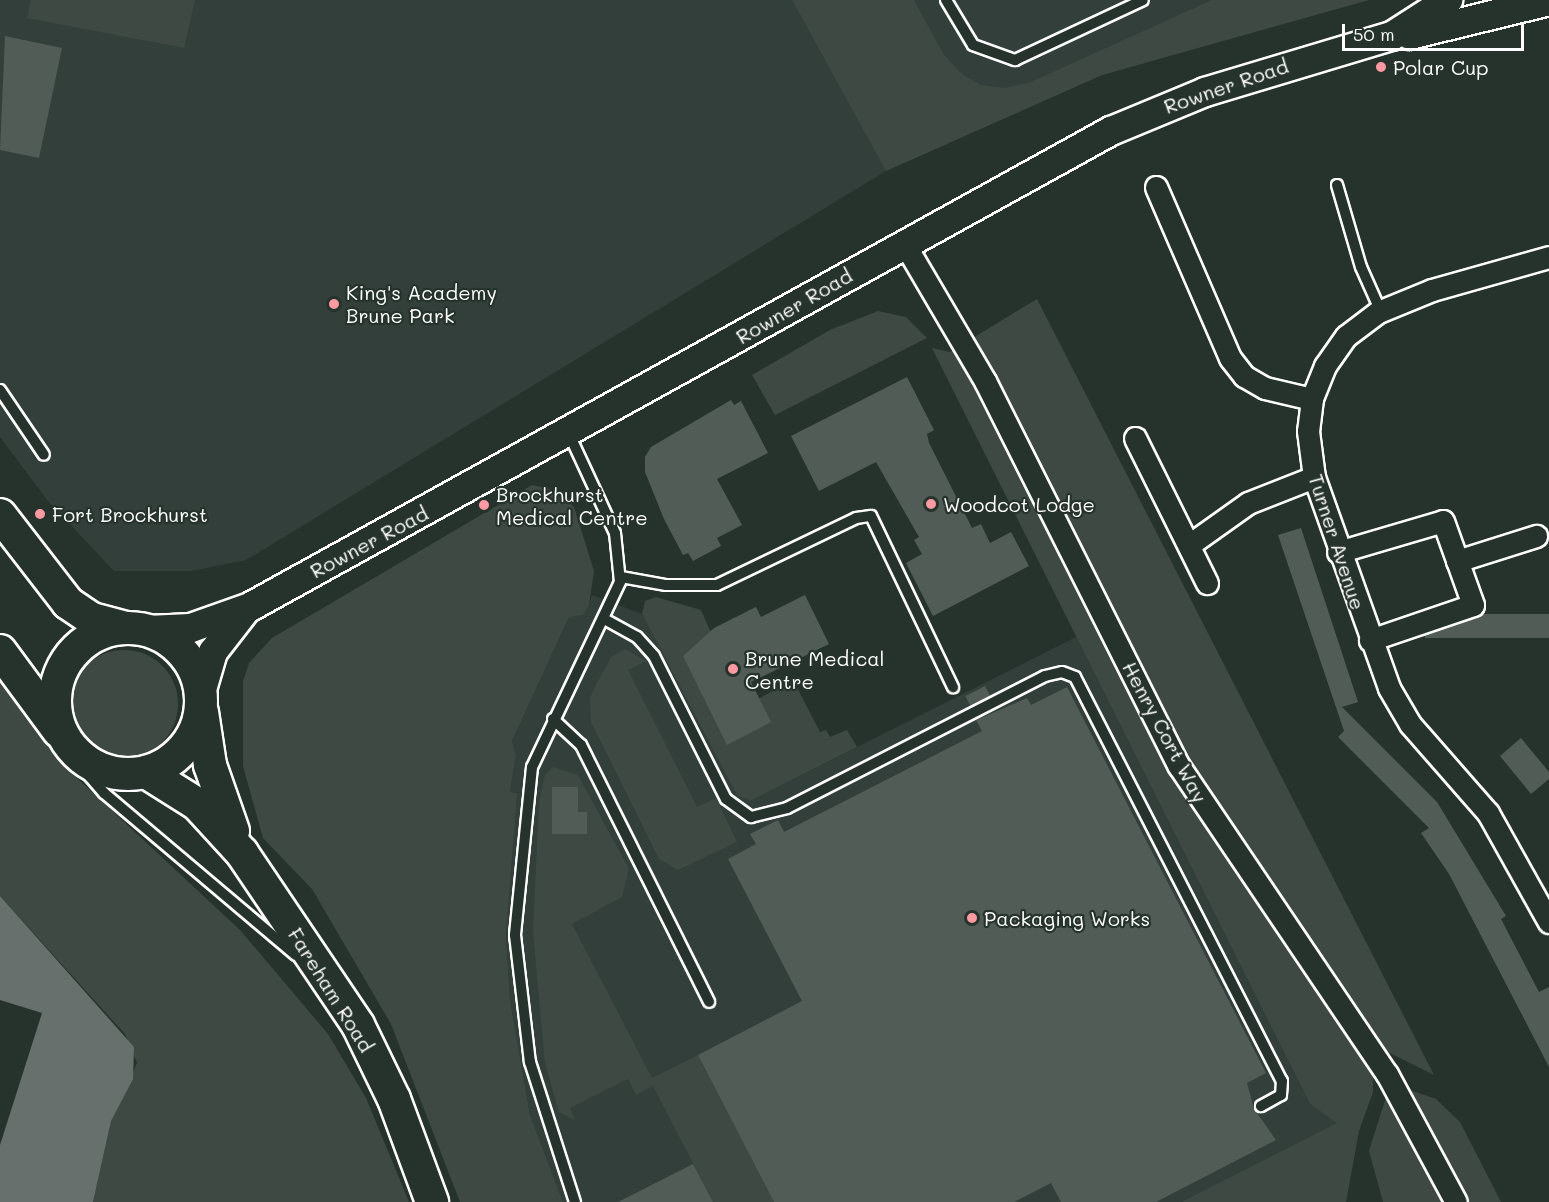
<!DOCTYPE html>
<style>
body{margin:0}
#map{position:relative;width:1549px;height:1202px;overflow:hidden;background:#26332d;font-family:Mali,sans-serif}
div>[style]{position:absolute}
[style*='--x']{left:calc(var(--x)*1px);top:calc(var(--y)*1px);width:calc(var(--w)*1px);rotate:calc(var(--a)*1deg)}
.built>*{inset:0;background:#333f3a}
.green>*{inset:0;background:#3e4944}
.round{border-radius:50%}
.water>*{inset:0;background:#67706c}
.building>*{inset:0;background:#515c57;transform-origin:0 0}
.roads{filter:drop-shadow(2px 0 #fff) drop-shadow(-2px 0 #fff) drop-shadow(0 2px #fff) drop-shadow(0 -2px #fff)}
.service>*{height:10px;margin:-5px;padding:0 5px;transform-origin:5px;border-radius:5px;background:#26332d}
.minor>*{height:21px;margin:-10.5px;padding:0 10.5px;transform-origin:10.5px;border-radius:10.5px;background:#26332d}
.secondary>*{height:28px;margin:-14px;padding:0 14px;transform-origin:14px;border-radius:14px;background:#26332d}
.primary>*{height:32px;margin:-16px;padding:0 16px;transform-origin:16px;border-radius:16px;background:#26332d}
.primary>.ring{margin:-16px;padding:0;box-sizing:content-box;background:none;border:32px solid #26332d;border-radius:50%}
.dots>*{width:16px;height:16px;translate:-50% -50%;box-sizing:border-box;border:3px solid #26332d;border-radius:50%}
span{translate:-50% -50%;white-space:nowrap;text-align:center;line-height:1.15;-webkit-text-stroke:4.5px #26332d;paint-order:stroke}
.poi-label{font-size:20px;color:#fff}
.left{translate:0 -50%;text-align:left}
.street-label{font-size:20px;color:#fff}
.scale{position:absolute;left:1342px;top:24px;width:182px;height:27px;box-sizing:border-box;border:3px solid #fff;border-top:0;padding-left:8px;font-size:18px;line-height:21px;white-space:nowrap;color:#fff;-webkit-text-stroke:4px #26332d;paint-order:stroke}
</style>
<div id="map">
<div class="built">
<div style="clip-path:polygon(0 0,792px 0,875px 150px,801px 0,1363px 0,1102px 75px,886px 171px,246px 560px,191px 571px,114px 571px,48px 501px,0 437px)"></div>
<div style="clip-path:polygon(592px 595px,642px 614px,738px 795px,750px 801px,1078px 636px,1310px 1104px,1338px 1123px,1181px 1202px,563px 1202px,530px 1115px,510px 1000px,506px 935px,516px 793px,510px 792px,516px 755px,512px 741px,569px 617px,589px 605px)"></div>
</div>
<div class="green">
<div style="clip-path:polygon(31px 0,195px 0,184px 48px,27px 18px)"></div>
<div style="clip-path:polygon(792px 0,914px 0,944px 55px,963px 75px,981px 85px,1004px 88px,1029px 83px,1212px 0,1369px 0,1102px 75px,886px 171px)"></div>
<div style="clip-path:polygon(1037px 299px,1434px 1075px,1382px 1049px,1373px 1064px,1373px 1092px,1359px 1131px,1346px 1202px,1181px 1202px,1337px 1123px,1310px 1104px,932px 348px,950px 352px)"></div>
<div style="clip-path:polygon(878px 311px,906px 317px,927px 338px,775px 415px,752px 375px,830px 330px)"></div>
<div style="clip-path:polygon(532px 485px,555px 490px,574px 507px,594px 571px,589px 605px,583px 615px,569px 617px,512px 741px,516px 755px,510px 792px,517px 793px,506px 935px,510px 1000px,530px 1115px,563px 1202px,460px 1202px,391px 1024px,312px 889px,263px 838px,243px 766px,243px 681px,249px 663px,272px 638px)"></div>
<div style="clip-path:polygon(656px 597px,701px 610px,718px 649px,758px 699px,793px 680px,820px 732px,826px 730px,830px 737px,847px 730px,857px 747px,750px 801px,737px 795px,642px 614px,645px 601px)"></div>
<div style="clip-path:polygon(625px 649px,646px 661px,628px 670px,697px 807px,716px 798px,737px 842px,678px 870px,659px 859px,591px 722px,590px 698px,597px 683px,611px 657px)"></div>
<div class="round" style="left:70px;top:650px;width:108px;height:108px"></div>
<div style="clip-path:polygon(0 672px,63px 765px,240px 930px,328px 1034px,366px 1098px,409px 1202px,93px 1202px,111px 1120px,137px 1063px,125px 1034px,0 896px)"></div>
<div style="clip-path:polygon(553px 767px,578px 775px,629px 869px,622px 897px,572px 924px,652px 1078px,698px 1055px,774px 1202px,713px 1202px,653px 1086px,636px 1095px,628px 1079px,570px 1108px,575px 1120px,559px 1112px,545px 1063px,533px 933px,539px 801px,545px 775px)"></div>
<div style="clip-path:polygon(1404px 1088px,1436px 1099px,1460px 1122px,1501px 1202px,1383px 1202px,1369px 1151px,1386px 1097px)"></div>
</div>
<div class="water">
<div style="clip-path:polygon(0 896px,134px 1047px,133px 1079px,111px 1121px,93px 1202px,0 1202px,0 1145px,42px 1013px,0 1000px)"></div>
</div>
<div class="building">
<div style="clip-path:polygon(5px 36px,62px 48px,39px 158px,0 150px)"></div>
<div style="clip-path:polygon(907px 377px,934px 430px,927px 434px,929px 443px,972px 528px,981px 524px,990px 543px,1011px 532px,1029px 566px,933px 616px,906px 563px,922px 554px,914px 540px,919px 537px,876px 462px,819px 491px,791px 436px)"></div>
<div style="clip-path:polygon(731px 400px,734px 405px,741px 401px,768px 453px,717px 479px,742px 525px,717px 538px,721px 546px,693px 561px,688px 553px,683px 555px,664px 519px,645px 472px,645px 457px,651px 447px)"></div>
<div style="clip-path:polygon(1301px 528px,1358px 702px,1342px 707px,1437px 802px,1506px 916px,1501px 919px,1539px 992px,1549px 987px,1549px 1067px,1449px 874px,1421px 833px,1429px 828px,1338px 737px,1344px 731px,1278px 535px)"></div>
<div style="clip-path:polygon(805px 595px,829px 644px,751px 682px,771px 722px,727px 745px,683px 656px,714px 628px,756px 607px,761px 617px)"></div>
<div style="left:1549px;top:614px;width:24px;height:124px;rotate:90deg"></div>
<div style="left:985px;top:686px;width:11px;height:22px;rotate:63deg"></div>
<div style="clip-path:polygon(1067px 687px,1266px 1073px,1247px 1083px,1254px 1109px,1276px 1140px,1156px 1202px,1061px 1202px,1051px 1183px,1014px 1202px,774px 1202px,698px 1055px,802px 1001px,728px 859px,756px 844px,750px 834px,778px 820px,784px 832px,982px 731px,976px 720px,1027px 698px,1031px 705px)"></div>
<div style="clip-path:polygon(1521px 738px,1549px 772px,1549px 779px,1531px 794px,1500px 756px)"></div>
<div style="clip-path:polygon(552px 787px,578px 787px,578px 812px,587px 812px,587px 834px,552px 834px)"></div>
<div style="clip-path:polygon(693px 1164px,713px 1202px,618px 1202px)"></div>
</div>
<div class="roads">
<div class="service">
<div style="--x:946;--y:0;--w:52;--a:59"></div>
<div style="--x:973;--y:45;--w:45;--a:19.7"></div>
<div style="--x:1015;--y:60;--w:141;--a:-25.1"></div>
<div style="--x:1337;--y:185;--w:85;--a:73.7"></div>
<div style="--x:1361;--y:267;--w:49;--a:66"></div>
<div style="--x:0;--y:390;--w:78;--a:55.9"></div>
<div style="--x:569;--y:434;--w:109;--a:65.1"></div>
<div style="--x:615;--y:533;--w:49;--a:84.2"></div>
<div style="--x:620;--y:582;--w:205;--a:115.4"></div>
<div style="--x:532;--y:767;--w:169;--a:95.8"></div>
<div style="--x:515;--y:935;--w:128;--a:83.3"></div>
<div style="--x:530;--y:1062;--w:147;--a:72.2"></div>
<div style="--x:621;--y:577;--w:46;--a:10.1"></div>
<div style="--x:666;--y:585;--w:51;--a:0"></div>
<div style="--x:717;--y:585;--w:154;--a:-25.7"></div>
<div style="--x:856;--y:518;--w:15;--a:-8"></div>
<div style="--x:871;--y:516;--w:190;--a:64.4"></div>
<div style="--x:606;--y:620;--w:35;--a:29"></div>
<div style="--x:637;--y:637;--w:25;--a:48"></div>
<div style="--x:654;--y:656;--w:160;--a:63.3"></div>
<div style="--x:726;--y:799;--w:31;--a:36"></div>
<div style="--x:751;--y:817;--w:37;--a:-14"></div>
<div style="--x:787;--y:808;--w:290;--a:-27.1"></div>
<div style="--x:1045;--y:676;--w:17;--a:-13"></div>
<div style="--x:1062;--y:672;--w:14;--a:21"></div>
<div style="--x:1075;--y:677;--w:454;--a:62.9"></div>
<div style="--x:1282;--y:1081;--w:14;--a:94"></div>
<div style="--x:1281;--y:1095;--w:23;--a:151"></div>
<div style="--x:553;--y:719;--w:38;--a:43"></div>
<div style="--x:581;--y:745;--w:287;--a:63.5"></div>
<div style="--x:53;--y:734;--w:78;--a:49.2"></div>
<div style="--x:104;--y:793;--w:251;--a:40.2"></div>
</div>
<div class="minor">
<div style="--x:1156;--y:187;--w:186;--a:66.6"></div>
<div style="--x:1230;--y:358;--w:23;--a:52"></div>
<div style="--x:1244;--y:376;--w:24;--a:30"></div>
<div style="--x:1265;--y:388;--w:48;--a:13.2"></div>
<div style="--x:904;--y:243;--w:160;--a:59.6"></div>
<div style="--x:985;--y:381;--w:431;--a:63.3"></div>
<div style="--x:1179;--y:766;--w:372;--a:56"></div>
<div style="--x:1387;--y:1074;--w:145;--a:61.7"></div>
<div style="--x:1549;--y:257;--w:122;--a:164.2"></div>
<div style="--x:1432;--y:290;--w:58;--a:157.8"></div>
<div style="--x:1378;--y:312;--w:40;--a:143"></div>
<div style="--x:1346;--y:336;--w:37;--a:125"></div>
<div style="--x:1325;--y:366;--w:35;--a:112"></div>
<div style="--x:1312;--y:399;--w:32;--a:97"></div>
<div style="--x:1308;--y:431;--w:46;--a:82.6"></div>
<div style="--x:1314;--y:477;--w:224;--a:70.4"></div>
<div style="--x:1389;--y:688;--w:42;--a:59.7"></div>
<div style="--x:1410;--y:724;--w:118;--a:48.8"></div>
<div style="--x:1488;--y:813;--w:125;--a:60.8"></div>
<div style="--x:1135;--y:438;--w:162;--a:63.6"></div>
<div style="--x:1189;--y:545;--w:72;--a:-35.4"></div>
<div style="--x:1248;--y:503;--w:71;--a:-21.5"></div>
<div style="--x:1338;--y:552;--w:109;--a:-16.4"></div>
<div style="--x:1443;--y:521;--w:89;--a:70.3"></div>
<div style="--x:1473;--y:605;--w:109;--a:161.2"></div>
<div style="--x:1457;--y:561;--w:83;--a:-17.6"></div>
</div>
<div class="secondary">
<div style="--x:1410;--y:35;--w:143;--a:-13.7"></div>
<div style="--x:147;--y:630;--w:44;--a:-2.6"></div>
<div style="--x:191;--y:628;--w:63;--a:-19.6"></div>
<div style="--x:250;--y:607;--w:984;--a:-28.94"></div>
<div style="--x:1111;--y:131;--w:102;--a:-22.5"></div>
<div style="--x:1205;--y:92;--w:195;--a:-16.7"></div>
<div style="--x:1392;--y:36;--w:67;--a:-32.7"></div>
<div style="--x:201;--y:693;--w:43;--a:-73.7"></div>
<div style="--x:213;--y:652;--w:51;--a:-52.2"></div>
</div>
<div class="primary">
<div style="--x:0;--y:515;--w:111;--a:52.3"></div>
<div style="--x:68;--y:603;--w:29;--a:34"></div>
<div style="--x:92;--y:619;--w:35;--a:15"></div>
<div class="ring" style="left:55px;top:628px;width:114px;height:114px"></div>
<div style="--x:0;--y:651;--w:99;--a:53.6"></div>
<div style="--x:202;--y:712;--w:54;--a:81.4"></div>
<div style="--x:210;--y:765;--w:70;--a:70.8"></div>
<div style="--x:146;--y:772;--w:60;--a:32.1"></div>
<div style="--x:197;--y:804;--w:67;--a:47.4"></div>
<div style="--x:242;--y:853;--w:207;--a:56"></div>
<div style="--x:358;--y:1025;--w:82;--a:64.1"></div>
<div style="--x:394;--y:1099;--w:110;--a:69.7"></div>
</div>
</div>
<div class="dots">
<div style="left:1381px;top:67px;background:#ff9aa2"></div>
<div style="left:334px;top:304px;background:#ff9aa2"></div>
<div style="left:931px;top:504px;background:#ff9aa2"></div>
<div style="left:484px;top:505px;background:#ff9aa2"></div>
<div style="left:40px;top:514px;background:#ff9aa2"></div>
<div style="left:733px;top:669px;background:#ff9aa2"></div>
<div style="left:972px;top:918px;background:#ff9aa2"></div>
</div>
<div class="poi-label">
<span class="left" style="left:1393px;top:67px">Polar Cup</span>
<span class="left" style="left:346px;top:304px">King's Academy<br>Brune Park</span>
<span class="left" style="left:496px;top:506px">Brockhurst<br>Medical Centre</span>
<span class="left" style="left:943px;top:504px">Woodcot Lodge</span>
<span class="left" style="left:52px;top:514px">Fort Brockhurst</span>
<span class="left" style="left:745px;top:670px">Brune Medical<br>Centre</span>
<span class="left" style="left:984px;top:918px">Packaging Works</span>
</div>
<div class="street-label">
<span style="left:1226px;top:86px;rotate:-19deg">Rowner Road</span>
<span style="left:794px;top:306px;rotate:-30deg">Rowner Road</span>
<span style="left:369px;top:542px;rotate:-28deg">Rowner Road</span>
<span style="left:1337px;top:542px;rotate:72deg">Turner Avenue</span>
<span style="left:1165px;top:732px;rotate:62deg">Henry Cort Way</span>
<span style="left:331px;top:990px;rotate:58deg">Fareham Road</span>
</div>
<div class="scale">50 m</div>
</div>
